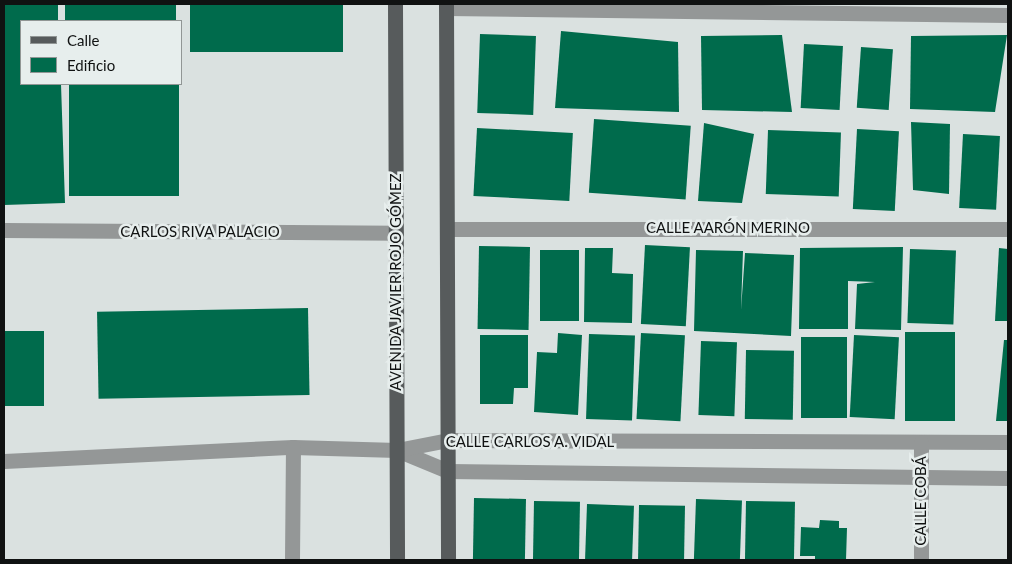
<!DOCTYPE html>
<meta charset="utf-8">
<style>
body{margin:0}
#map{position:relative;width:1012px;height:564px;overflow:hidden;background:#dae1e0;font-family:Lato,sans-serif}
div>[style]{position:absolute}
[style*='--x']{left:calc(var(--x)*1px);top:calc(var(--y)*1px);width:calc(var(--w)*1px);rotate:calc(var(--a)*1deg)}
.building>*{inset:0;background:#006b4c;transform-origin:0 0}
.lane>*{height:15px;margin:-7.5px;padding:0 7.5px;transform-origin:7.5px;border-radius:7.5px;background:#949797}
.street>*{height:15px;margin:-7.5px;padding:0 7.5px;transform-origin:7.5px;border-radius:7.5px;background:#949797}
.primary>*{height:15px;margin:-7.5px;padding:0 7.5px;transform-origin:7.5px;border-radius:7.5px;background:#575b5c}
span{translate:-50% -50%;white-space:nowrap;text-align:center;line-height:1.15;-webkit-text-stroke:5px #e7eeed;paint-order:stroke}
.street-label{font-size:15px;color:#101212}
.frame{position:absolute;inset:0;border:5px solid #101212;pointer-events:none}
.legend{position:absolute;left:20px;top:20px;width:162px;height:65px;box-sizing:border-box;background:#e7eeed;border:1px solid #919695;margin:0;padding:6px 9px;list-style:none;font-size:15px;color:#101212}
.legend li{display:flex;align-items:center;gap:10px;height:25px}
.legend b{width:25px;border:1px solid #919695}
</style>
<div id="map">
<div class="building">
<div style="clip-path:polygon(4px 4px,58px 4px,58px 21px,21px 21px,21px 84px,61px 84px,65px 203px,4px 205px)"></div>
<div style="left:65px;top:4px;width:111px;height:17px"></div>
<div style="left:190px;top:4px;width:153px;height:48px"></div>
<div style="clip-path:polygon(561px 31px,678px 42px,679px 112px,555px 108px)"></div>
<div style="left:480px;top:34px;width:56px;height:79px;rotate:2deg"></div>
<div style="clip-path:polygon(782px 35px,792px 112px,702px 110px,701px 36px)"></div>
<div style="clip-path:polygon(1007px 35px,995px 112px,910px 109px,911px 36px)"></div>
<div style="left:804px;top:44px;width:39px;height:64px;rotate:3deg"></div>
<div style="left:861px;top:47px;width:32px;height:61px;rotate:4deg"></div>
<div style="left:69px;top:84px;width:110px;height:112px"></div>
<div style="left:594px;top:119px;width:97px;height:74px;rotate:4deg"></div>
<div style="clip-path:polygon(911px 122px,950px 124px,949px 194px,913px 190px)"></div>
<div style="clip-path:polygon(704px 123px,754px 134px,742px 203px,698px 201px)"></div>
<div style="left:477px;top:128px;width:96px;height:68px;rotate:3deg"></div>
<div style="left:857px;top:129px;width:42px;height:80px;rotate:3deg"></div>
<div style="left:768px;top:130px;width:73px;height:64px;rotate:2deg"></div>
<div style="left:963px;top:134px;width:37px;height:74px;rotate:3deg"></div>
<div style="left:645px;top:245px;width:45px;height:79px;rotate:3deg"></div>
<div style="left:479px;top:246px;width:51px;height:83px;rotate:1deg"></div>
<div style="clip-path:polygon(903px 247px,901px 330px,855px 329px,857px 284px,875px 282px,848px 281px,848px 329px,799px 329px,800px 248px)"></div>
<div style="clip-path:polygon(585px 248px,613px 248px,612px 273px,633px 274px,632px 323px,584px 322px)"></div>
<div style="clip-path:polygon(999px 248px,1008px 249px,1008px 321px,995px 321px)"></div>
<div style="left:910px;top:249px;width:46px;height:74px;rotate:2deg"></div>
<div style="left:540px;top:250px;width:39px;height:71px"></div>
<div style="clip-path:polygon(696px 250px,743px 251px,741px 310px,745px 253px,794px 255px,791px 336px,694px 331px)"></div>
<div style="left:308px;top:308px;width:87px;height:211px;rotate:89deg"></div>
<div style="left:4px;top:331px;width:40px;height:75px"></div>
<div style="left:905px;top:332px;width:50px;height:89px"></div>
<div style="clip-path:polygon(558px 333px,582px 335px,578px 415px,534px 412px,537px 352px,557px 353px)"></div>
<div style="left:641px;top:333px;width:44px;height:86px;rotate:3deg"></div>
<div style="left:589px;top:334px;width:46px;height:85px;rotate:2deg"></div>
<div style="clip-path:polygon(480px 335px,528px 335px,528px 388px,514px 388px,513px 404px,480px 404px)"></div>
<div style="left:854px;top:335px;width:45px;height:82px;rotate:3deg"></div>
<div style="left:801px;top:337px;width:46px;height:81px"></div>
<div style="clip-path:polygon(1004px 340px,1008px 340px,1008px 421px,996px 421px)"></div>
<div style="left:701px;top:341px;width:36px;height:74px;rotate:2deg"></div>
<div style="left:746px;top:350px;width:48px;height:69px;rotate:1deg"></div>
<div style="left:474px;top:498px;width:52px;height:62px;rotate:1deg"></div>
<div style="left:696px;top:499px;width:46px;height:61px;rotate:2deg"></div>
<div style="left:534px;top:501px;width:46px;height:59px;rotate:1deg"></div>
<div style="left:746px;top:501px;width:49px;height:59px;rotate:1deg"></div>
<div style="left:587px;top:504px;width:47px;height:56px;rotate:2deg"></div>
<div style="left:639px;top:505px;width:46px;height:55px;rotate:1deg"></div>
<div style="clip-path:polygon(820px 520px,839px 521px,839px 528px,847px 528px,846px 560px,815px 560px,815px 556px,800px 556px,801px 527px,819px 528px)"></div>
</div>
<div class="lane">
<div style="--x:4;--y:461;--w:289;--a:-2.8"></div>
<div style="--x:293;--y:447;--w:104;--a:1.7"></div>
<div style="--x:292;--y:560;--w:113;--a:-89.5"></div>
</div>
<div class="street">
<div style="--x:446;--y:8;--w:562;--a:0.71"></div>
<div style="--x:447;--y:229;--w:561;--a:0"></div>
<div style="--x:4;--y:230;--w:392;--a:0.4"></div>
<div style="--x:397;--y:450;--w:55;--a:22.4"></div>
<div style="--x:448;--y:471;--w:560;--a:0.72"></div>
<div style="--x:397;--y:450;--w:52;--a:-11.1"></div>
<div style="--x:448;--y:440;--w:560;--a:0.2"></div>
<div style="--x:921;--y:560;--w:118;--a:-90"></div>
</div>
<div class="primary">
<div style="--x:395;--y:4;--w:556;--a:89.79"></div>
<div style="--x:446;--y:4;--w:556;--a:89.79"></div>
</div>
<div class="street-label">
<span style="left:728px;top:228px">CALLE AARÓN MERINO</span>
<span style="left:200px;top:232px">CARLOS RIVA PALACIO</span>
<span style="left:396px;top:282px;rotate:-90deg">AVENIDA JAVIER ROJO GÓMEZ</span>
<span style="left:530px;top:442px">CALLE CARLOS A. VIDAL</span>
<span style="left:921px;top:501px;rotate:-90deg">CALLE COBÁ</span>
</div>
<div class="frame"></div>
<ul class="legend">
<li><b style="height:6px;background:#575b5c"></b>Calle</li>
<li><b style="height:14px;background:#006b4c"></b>Edificio</li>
</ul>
</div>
